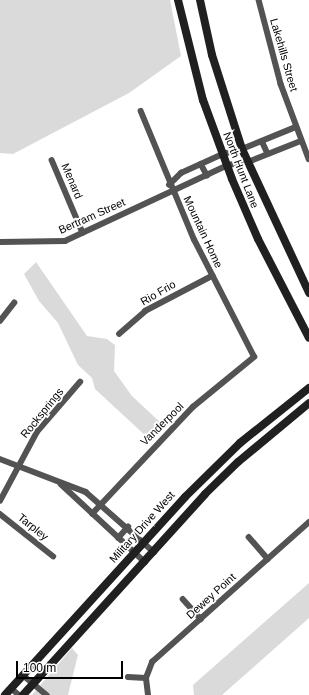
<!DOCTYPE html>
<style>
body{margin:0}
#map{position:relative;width:309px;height:695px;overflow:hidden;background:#fff;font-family:Helvetica,sans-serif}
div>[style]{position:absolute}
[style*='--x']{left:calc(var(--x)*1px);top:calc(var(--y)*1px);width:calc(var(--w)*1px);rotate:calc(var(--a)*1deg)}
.green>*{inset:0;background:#dadada}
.minor>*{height:5.5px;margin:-2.75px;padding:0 2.75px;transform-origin:2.75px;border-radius:2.75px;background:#535353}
.secondary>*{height:8px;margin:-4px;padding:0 4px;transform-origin:4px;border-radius:4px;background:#202020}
span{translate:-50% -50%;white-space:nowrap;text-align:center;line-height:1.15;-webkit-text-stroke:3.5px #fff;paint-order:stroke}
.street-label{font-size:11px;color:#000}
.scale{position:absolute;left:16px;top:661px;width:107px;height:18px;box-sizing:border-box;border:2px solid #000;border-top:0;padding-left:5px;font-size:12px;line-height:14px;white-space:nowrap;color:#000;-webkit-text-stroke:3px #fff;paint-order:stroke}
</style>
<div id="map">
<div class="green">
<div style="clip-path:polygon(0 0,170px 0,181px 56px,129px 93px,13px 154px,0 153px)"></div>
<div style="clip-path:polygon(36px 262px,87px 336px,107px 339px,115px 345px,114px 371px,132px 396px,162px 424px,148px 438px,95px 389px,92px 378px,78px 365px,58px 323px,39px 301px,24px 274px)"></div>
<div style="clip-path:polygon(309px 583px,309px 618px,222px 695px,194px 695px,193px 685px)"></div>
<div style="clip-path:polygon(72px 648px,78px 655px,68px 695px,32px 695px)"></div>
</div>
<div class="minor">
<div style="--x:259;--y:0;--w:87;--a:75.3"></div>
<div style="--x:281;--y:84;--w:80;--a:69.5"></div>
<div style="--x:262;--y:141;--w:14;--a:65"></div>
<div style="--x:52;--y:160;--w:79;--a:67"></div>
<div style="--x:201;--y:164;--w:13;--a:61"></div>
<div style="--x:169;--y:185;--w:17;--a:-45"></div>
<div style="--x:181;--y:173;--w:46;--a:-24.3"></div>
<div style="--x:223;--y:154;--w:20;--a:-15"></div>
<div style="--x:242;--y:149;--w:58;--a:-22.2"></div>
<div style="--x:0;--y:242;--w:65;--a:-0.9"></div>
<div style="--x:65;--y:241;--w:180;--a:-25"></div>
<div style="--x:228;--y:165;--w:20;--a:-9"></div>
<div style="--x:248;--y:162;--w:57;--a:-21.6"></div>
<div style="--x:0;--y:321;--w:23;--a:-52"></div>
<div style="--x:119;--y:334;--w:35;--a:-41"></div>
<div style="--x:145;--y:311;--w:76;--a:-27.6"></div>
<div style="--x:0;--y:459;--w:92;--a:21"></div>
<div style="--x:86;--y:492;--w:91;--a:41.4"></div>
<div style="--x:61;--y:484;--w:115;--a:42.9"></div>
<div style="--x:0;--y:501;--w:78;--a:-61.8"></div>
<div style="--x:37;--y:432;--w:66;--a:-49.3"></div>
<div style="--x:0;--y:514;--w:68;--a:38.4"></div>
<div style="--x:92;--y:514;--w:147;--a:-46.7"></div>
<div style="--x:193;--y:407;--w:79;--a:-39.3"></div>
<div style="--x:254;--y:357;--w:131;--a:-117.1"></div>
<div style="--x:194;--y:240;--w:139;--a:-112.5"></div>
<div style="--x:249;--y:537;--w:29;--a:49"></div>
<div style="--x:118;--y:538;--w:15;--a:-48"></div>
<div style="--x:183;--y:599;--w:27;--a:48"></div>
<div style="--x:23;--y:675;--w:31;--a:40"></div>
<div style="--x:128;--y:677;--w:18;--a:3"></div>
<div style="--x:11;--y:688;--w:11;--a:41"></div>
<div style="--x:148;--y:695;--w:17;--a:-97"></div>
<div style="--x:146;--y:678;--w:17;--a:-69"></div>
<div style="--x:152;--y:662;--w:210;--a:-41.7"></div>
</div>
<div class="secondary">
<div style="--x:178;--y:0;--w:103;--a:76"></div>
<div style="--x:203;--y:100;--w:84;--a:69.8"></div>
<div style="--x:232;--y:179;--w:65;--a:66.6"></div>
<div style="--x:258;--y:239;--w:111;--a:62.7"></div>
<div style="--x:200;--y:0;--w:56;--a:77.7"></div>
<div style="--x:212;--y:55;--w:99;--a:72.3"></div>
<div style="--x:242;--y:149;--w:159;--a:65"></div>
<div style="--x:5;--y:695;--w:268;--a:-47.7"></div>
<div style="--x:185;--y:497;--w:77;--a:-44.5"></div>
<div style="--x:240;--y:443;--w:88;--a:-38.6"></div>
<div style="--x:23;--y:695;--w:271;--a:-47.8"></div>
<div style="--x:205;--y:494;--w:46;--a:-44.1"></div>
<div style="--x:238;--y:462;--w:92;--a:-39.7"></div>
</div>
<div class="street-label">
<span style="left:284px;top:55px;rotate:74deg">Lakehills Street</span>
<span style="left:241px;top:170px;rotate:69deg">North Hunt Lane</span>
<span style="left:72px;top:181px;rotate:67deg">Menard</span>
<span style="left:92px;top:216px;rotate:-24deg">Bertram Street</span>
<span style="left:203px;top:232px;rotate:65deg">Mountain Home</span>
<span style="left:158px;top:293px;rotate:-30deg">Rio Frio</span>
<span style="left:42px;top:413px;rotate:-51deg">Rocksprings</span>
<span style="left:162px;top:424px;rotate:-45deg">Vanderpool</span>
<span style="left:33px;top:527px;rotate:39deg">Tarpley</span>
<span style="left:142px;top:527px;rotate:-48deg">Military Drive West</span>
<span style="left:211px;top:596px;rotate:-42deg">Dewey Point</span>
</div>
<div class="scale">100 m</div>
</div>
